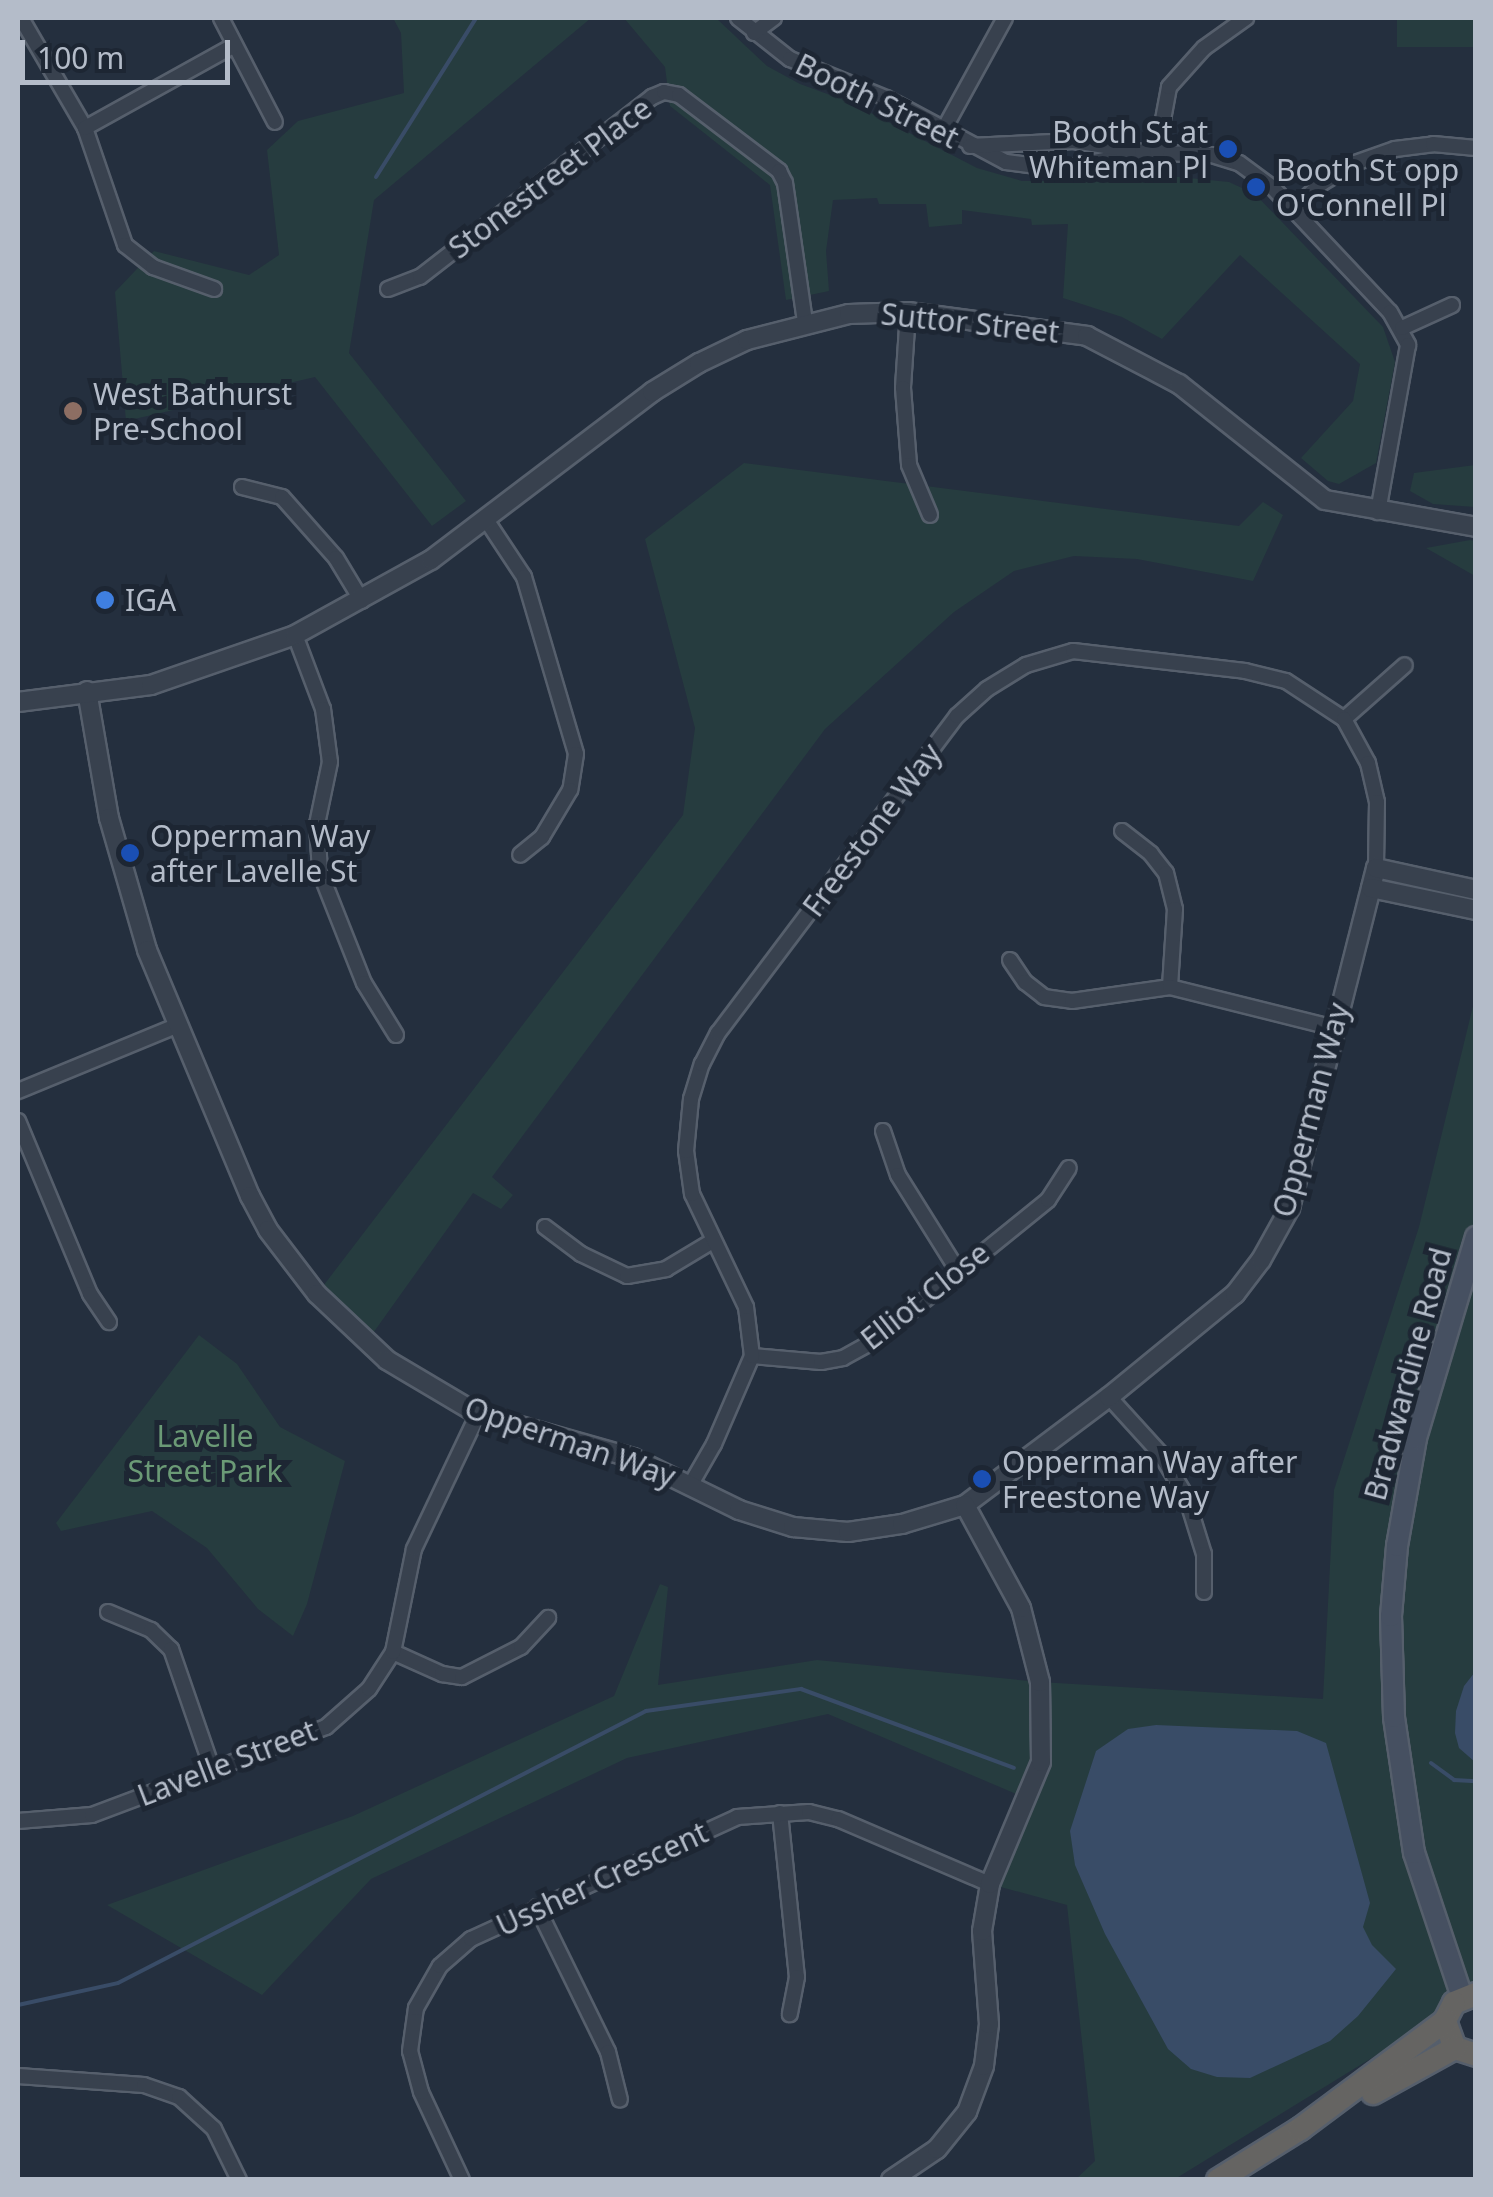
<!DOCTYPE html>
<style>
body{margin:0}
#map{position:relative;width:1493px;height:2197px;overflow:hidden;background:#242f3e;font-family:"Noto Sans",sans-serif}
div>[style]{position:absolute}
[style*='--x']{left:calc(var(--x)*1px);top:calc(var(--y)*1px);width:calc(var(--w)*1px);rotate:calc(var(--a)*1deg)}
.green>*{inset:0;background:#263c3f;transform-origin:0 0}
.water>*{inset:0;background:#394c67}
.stream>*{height:4px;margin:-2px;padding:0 2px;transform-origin:2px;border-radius:2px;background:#394c67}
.roads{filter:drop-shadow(2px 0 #565f6c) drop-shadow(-2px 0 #565f6c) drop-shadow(0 2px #565f6c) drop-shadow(0 -2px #565f6c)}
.minor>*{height:14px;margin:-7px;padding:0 7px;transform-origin:7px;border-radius:7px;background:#38414e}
.tertiary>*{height:18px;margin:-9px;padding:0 9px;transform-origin:9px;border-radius:9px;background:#38414e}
.secondary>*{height:20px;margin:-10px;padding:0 10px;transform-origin:10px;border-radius:10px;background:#465061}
.trunk>*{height:22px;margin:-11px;padding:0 11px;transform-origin:11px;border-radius:11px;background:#656462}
.dots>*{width:28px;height:28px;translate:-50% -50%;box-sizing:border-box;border:5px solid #1d2633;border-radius:50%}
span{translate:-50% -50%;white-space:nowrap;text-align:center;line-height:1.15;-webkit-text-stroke:10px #1d2633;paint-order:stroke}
.street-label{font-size:30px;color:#b4bcc9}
.poi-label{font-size:30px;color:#b4bcc9}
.right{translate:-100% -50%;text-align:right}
.left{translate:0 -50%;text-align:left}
.park-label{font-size:30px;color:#6b9a76}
.frame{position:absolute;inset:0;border:20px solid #b4bcc9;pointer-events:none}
.scale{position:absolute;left:20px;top:40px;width:210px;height:45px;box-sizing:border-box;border:5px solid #b4bcc9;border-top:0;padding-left:12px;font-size:30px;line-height:35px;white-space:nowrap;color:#b4bcc9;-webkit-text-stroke:8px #1d2633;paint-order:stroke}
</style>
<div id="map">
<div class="green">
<div style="clip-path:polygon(393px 18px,591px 18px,374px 200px,349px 353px,466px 501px,432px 526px,315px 377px,126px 421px,115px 292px,154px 251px,249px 275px,279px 255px,267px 150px,298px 121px,404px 93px,401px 33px)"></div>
<div style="clip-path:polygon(624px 18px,716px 18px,767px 66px,800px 84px,852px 103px,977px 168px,1022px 181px,1064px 181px,1128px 172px,1229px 182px,1255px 194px,1383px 327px,1395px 362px,1376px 463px,1339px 484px,1328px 481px,1301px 458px,1353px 401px,1360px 364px,1240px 255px,1162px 339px,1122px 317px,1063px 298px,1068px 224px,1032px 225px,1031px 219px,962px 210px,962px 224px,929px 227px,926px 204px,879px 204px,877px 198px,833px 200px,826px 251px,829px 291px,786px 300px,770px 185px,670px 106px,665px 67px)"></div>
<div style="left:1397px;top:18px;width:78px;height:29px"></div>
<div style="clip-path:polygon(744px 463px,1239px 526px,1263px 502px,1283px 515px,1253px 581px,1137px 559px,1074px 556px,1014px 571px,954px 612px,825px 729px,492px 1177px,513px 1195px,501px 1209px,473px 1193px,366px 1343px,317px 1294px,683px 815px,695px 728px,645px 539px)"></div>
<div style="clip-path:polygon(1475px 465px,1475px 507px,1433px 504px,1410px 491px,1414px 473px)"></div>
<div style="clip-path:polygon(1475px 541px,1475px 576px,1426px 548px,1470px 540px)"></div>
<div style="clip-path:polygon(1475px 998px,1476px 1990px,1427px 2024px,1175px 2179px,1076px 2179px,1095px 2161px,1067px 1905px,990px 1884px,1028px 1799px,828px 1714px,627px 1758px,371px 1879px,262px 1995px,107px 1905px,353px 1816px,614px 1696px,660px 1584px,668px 1587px,658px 1685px,817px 1660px,1040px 1682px,1323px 1699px,1334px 1490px,1419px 1227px)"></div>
<div style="clip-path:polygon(199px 1335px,237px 1364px,280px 1427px,345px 1461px,307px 1604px,293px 1636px,258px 1609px,207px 1548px,152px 1511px,61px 1531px,56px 1523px)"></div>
</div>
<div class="water">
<div style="clip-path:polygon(1475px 1672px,1475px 1762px,1459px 1748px,1455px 1733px,1456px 1711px,1464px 1686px)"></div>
<div style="clip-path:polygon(1156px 1725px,1297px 1731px,1326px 1743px,1370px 1903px,1363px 1927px,1372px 1945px,1396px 1969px,1358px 2016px,1330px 2041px,1250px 2078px,1217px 2077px,1191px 2069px,1168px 2049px,1105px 1934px,1075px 1865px,1070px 1831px,1096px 1751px,1128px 1729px)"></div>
</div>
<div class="stream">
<div style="--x:376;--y:177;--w:188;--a:-57.8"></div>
<div style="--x:1431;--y:1763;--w:29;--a:36"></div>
<div style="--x:1454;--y:1780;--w:22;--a:3"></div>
<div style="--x:18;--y:2005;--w:102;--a:-12.4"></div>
<div style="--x:118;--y:1983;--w:594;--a:-27.26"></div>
<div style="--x:646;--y:1711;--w:157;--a:-8.1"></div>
<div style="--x:801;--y:1689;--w:227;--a:20.3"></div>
</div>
<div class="roads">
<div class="minor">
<div style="--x:21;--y:18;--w:127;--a:59.8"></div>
<div style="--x:85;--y:128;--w:124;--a:71.1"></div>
<div style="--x:125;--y:245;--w:36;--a:38"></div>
<div style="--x:153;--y:267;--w:65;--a:19.8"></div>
<div style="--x:221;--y:18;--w:117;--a:62.6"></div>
<div style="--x:738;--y:18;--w:66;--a:38.3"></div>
<div style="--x:790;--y:59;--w:104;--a:22.1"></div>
<div style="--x:886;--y:98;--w:136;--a:28.1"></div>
<div style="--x:1006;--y:162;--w:54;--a:7.4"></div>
<div style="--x:1060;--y:169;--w:79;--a:-11.7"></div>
<div style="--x:754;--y:33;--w:25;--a:-37"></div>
<div style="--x:85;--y:128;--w:171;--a:-29"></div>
<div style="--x:944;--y:129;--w:127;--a:-61.2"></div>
<div style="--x:970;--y:146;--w:104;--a:-2.8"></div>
<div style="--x:1074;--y:141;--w:69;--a:9.2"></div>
<div style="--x:1142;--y:152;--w:70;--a:2.5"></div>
<div style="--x:1212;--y:155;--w:28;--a:17"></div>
<div style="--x:1239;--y:163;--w:42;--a:36.3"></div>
<div style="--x:1273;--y:188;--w:170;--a:46.7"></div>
<div style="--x:1390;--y:312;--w:38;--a:61"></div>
<div style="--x:1408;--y:345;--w:170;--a:100.2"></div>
<div style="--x:1157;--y:152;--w:66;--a:-79.5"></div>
<div style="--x:1169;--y:87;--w:52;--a:-48.1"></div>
<div style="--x:1204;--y:48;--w:52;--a:-35.5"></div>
<div style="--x:1293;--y:210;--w:40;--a:-43"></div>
<div style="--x:1322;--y:183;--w:39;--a:-31"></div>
<div style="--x:1355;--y:163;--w:42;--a:-19.3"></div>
<div style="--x:1395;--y:149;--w:38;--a:-7"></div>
<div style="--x:1433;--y:144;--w:43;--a:5.3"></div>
<div style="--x:388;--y:289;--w:34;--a:-21"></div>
<div style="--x:420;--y:277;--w:294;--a:-37.8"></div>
<div style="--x:652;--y:97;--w:13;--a:-23"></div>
<div style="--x:664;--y:92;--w:15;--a:11"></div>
<div style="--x:679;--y:95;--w:126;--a:37.2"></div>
<div style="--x:779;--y:171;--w:13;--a:63"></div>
<div style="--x:785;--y:183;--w:140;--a:81.8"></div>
<div style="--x:908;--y:312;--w:76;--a:93.8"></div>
<div style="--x:903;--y:388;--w:77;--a:85.5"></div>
<div style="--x:909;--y:465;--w:54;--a:67.2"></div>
<div style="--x:1402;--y:328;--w:55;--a:-24.7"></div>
<div style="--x:242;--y:487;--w:41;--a:14"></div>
<div style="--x:282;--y:497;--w:81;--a:48.5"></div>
<div style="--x:336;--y:558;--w:50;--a:58.8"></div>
<div style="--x:487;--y:521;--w:67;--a:56.5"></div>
<div style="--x:524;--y:577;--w:184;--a:73.6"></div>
<div style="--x:576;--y:754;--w:36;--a:99"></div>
<div style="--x:570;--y:790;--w:55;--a:120.8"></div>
<div style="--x:542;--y:837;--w:28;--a:141"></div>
<div style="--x:295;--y:635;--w:79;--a:69.3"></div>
<div style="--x:323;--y:709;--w:53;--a:82.5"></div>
<div style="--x:330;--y:762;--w:63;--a:101.8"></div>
<div style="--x:317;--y:824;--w:48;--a:86.4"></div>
<div style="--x:320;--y:872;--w:119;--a:68.4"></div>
<div style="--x:364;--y:983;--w:61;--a:58.4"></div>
<div style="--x:1344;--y:719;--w:81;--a:-41.5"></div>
<div style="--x:1122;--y:831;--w:37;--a:38"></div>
<div style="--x:1151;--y:854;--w:24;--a:52"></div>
<div style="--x:1166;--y:873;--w:37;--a:76"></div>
<div style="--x:1175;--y:909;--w:78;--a:93.7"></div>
<div style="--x:1010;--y:960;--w:27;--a:56"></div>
<div style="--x:1025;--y:982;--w:24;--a:38"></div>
<div style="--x:1044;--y:997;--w:28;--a:8"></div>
<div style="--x:1072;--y:1001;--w:99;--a:-8.1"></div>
<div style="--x:1170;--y:987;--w:169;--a:14"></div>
<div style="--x:18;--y:1091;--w:173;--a:-22.4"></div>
<div style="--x:18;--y:1121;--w:187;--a:67.4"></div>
<div style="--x:90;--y:1294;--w:34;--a:56"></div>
<div style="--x:883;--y:1131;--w:46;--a:71.2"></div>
<div style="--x:898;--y:1175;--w:113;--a:58"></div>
<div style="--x:545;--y:1227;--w:45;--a:36.9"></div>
<div style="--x:581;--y:1254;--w:51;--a:25.6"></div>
<div style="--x:627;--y:1276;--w:40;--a:-10"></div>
<div style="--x:666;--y:1269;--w:52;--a:-31"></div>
<div style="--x:752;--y:1356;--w:69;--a:5"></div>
<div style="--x:821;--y:1362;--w:22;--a:-10"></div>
<div style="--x:843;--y:1358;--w:35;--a:-29"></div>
<div style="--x:874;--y:1341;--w:224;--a:-39"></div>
<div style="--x:1048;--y:1200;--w:38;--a:-57"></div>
<div style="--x:1109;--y:1397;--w:76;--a:47.7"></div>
<div style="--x:1160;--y:1453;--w:50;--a:58.8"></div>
<div style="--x:1186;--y:1496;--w:61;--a:72.8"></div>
<div style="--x:1204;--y:1554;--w:38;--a:90"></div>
<div style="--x:691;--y:1484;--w:46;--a:-60.1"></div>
<div style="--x:714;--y:1444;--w:96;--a:-66.6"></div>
<div style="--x:752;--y:1356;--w:49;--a:-97"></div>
<div style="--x:746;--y:1307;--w:125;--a:-115.5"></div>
<div style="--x:692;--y:1194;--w:43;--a:-97.9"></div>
<div style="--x:686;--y:1151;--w:52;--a:-84.5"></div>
<div style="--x:691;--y:1099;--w:37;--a:-73"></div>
<div style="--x:702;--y:1064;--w:35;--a:-63"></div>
<div style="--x:718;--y:1033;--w:397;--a:-53"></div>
<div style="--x:957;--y:716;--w:40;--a:-42"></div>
<div style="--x:987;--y:689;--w:46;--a:-31.6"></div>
<div style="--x:1026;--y:665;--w:49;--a:-16.6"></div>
<div style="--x:1073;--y:651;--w:173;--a:6.6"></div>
<div style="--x:1245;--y:671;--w:42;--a:13.7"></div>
<div style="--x:1286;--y:681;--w:69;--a:33.2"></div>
<div style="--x:1344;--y:719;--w:50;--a:61.4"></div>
<div style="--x:1368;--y:763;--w:40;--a:77"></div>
<div style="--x:1377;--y:802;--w:66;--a:90.9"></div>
<div style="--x:108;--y:1612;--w:47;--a:22.7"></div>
<div style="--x:151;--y:1630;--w:28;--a:44"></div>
<div style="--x:171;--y:1649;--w:126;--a:71"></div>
<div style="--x:393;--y:1652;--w:54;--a:24.2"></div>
<div style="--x:442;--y:1674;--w:20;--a:9"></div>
<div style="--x:462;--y:1677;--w:66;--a:-27"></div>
<div style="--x:521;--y:1647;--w:40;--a:-47"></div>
<div style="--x:780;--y:1813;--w:165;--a:84.1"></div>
<div style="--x:797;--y:1977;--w:38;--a:101"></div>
<div style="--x:18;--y:1821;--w:74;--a:-4.6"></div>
<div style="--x:92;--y:1815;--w:250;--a:-20.6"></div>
<div style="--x:326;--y:1727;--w:57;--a:-41.5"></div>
<div style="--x:369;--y:1689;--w:44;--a:-57"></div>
<div style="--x:393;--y:1652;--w:105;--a:-78.5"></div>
<div style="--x:414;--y:1549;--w:149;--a:-64.6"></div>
<div style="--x:537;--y:1907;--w:161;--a:63.9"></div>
<div style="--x:608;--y:2052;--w:49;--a:76"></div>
<div style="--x:18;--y:2076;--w:126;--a:4.1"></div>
<div style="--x:144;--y:2085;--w:37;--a:19"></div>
<div style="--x:179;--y:2097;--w:47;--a:42.4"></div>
<div style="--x:214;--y:2129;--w:57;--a:63.9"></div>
<div style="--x:462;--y:2180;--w:97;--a:-115"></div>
<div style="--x:421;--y:2092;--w:42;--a:-105"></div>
<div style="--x:410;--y:2051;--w:43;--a:-82.1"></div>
<div style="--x:416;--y:2008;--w:48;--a:-60.3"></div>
<div style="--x:440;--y:1966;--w:41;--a:-41.1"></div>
<div style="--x:471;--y:1939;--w:293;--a:-24.6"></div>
<div style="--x:737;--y:1817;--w:72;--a:-4"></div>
<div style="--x:809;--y:1812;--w:30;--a:14"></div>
<div style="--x:838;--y:1819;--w:165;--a:23.2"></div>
</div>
<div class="tertiary">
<div style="--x:87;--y:691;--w:129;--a:80.2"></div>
<div style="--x:109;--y:818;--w:137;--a:73.9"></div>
<div style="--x:147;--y:950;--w:267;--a:67.3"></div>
<div style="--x:250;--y:1196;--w:38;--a:62"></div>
<div style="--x:268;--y:1230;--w:81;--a:52.6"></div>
<div style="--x:317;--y:1294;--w:96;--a:43.3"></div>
<div style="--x:387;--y:1360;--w:106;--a:30.7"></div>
<div style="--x:478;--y:1414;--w:161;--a:15.8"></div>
<div style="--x:633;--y:1458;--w:118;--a:26.1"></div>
<div style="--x:739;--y:1510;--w:57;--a:17.5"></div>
<div style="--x:793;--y:1527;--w:55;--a:5.2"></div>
<div style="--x:848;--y:1532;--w:55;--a:-8.4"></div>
<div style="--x:902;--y:1524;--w:66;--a:-16.8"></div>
<div style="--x:965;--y:1505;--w:180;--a:-36.9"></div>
<div style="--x:1109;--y:1397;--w:163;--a:-39.3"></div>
<div style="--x:1235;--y:1294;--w:43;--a:-52.6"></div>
<div style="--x:1261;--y:1260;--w:60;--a:-60.9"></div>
<div style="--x:1290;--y:1208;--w:351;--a:-75.8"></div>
<div style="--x:1376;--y:868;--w:102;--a:12.4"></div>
<div style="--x:18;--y:702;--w:134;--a:-7.3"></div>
<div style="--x:151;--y:685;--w:152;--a:-19.1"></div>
<div style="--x:295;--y:635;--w:155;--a:-28.9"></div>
<div style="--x:431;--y:560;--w:278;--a:-37.2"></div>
<div style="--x:652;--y:392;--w:55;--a:-31.7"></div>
<div style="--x:699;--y:363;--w:53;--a:-25.6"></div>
<div style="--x:747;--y:340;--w:105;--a:-14.3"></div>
<div style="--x:849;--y:314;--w:59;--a:-1.9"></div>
<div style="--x:908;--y:312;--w:181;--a:7.6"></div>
<div style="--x:1087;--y:336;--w:104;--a:27.6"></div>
<div style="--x:1179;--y:384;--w:186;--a:38.5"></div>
<div style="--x:1325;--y:500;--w:153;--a:10.1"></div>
<div style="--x:1371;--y:888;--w:107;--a:11.8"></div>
<div style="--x:891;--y:2180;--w:55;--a:-34"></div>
<div style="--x:937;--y:2149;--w:48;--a:-51"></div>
<div style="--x:967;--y:2112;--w:49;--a:-69.7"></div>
<div style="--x:984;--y:2066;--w:42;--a:-83.2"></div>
<div style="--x:989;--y:2024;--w:93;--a:-94.3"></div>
<div style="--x:982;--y:1931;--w:48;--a:-80.3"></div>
<div style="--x:990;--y:1884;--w:132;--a:-67.3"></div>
<div style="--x:1041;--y:1762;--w:80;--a:-90.7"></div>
<div style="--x:1040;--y:1682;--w:76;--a:-104.4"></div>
<div style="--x:1021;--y:1608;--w:117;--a:-118.5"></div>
</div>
<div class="secondary">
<div style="--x:1462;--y:1997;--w:152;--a:-108.4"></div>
<div style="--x:1414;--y:1853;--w:137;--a:-98.4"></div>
<div style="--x:1394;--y:1717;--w:101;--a:-91.7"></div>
<div style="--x:1391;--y:1616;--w:70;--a:-85.1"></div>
<div style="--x:1397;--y:1546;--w:110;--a:-80"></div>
<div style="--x:1416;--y:1438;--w:210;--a:-73.4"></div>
</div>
<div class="trunk">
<div style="--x:1476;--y:1994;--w:24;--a:158"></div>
<div style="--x:1454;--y:2003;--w:20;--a:117"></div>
<div style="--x:1445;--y:2021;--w:29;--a:70"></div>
<div style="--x:1455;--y:2048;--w:22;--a:18"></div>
<div style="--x:1373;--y:2093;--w:94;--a:-28.8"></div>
<div style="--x:1218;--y:2180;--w:97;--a:-31.9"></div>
<div style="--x:1300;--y:2129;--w:181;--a:-36.7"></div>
</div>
</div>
<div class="dots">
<div style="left:1228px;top:149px;background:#1a4fb4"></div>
<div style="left:1256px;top:187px;background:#1a4fb4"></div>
<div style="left:73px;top:411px;background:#8d6e63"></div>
<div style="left:105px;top:600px;background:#3f7fe0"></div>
<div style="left:130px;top:853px;background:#1a4fb4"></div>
<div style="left:982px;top:1479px;background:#1a4fb4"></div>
</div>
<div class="street-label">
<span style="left:877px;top:101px;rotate:26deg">Booth Street</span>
<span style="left:550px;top:178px;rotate:-37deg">Stonestreet Place</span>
<span style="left:970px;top:323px;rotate:6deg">Suttor Street</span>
<span style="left:872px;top:830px;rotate:-53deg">Freestone Way</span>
<span style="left:1311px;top:1110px;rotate:-75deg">Opperman Way</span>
<span style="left:925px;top:1296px;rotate:-38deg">Elliot Close</span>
<span style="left:1408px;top:1374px;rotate:-75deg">Bradwardine Road</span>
<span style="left:570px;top:1442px;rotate:19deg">Opperman Way</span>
<span style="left:227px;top:1763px;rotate:-21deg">Lavelle Street</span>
<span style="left:602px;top:1879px;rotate:-25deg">Ussher Crescent</span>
</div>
<div class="poi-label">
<span class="right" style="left:1208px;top:149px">Booth St at<br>Whiteman Pl</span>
<span class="left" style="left:1276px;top:187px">Booth St opp<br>O'Connell Pl</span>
<span class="left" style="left:93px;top:411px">West Bathurst<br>Pre-School</span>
<span class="left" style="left:125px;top:600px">IGA</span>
<span class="left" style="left:150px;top:853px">Opperman Way<br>after Lavelle St</span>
<span class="left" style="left:1002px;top:1479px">Opperman Way after<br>Freestone Way</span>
</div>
<div class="park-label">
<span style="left:205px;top:1453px">Lavelle<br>Street Park</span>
</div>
<div class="frame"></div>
<div class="scale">100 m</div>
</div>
